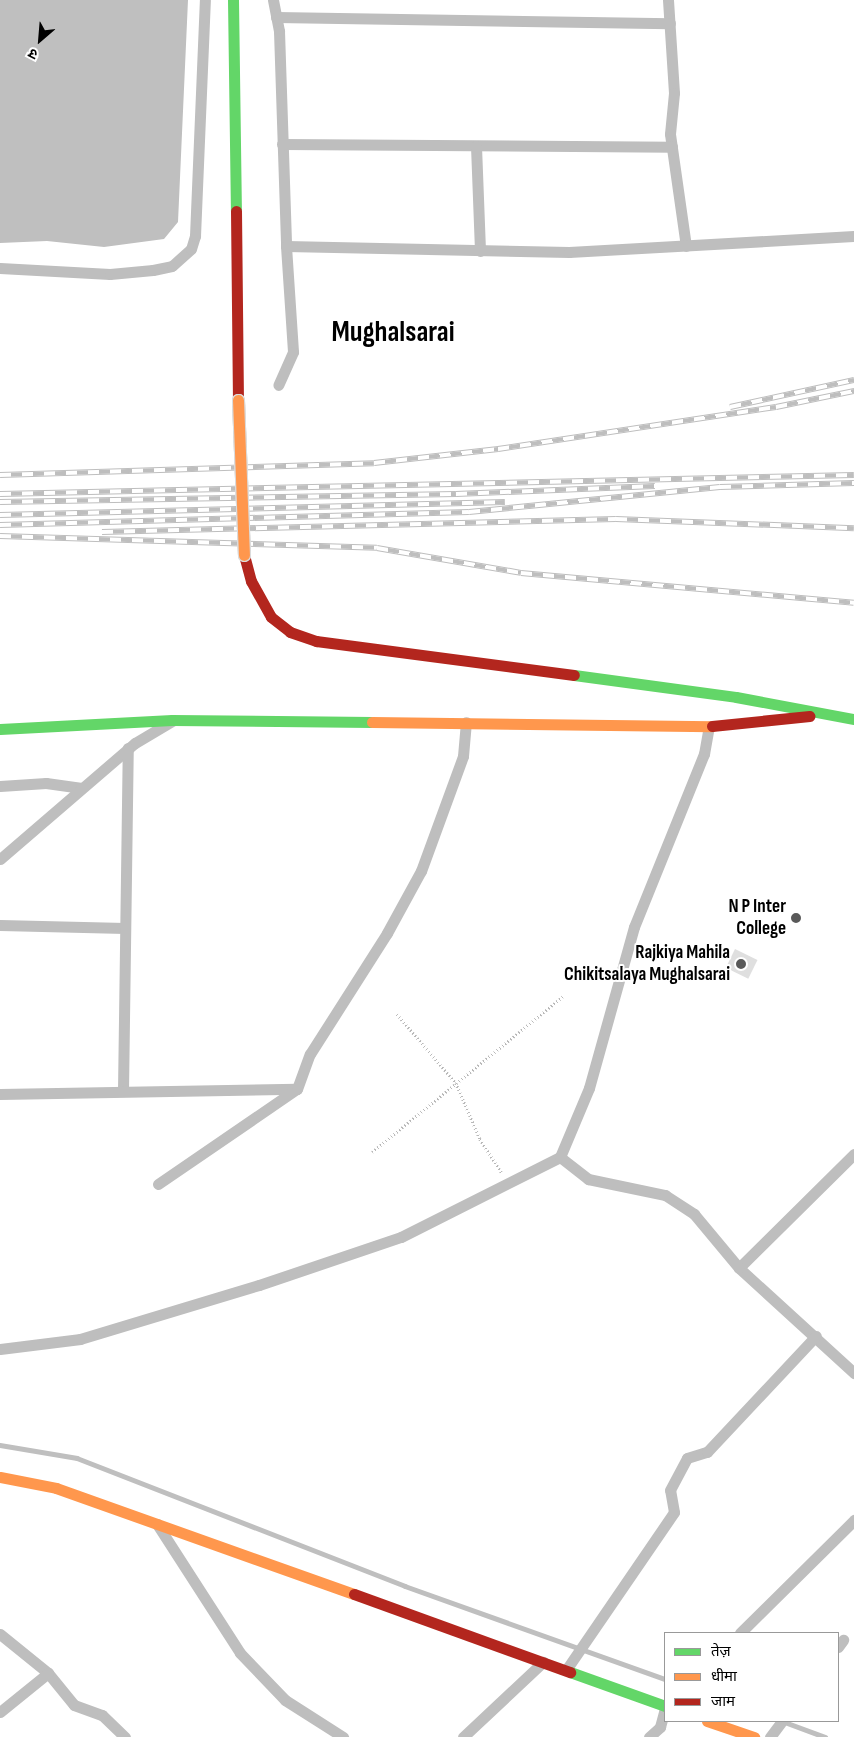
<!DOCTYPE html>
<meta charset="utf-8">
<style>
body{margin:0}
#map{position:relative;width:854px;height:1737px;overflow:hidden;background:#fff;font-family:"Sofia Sans Condensed","Noto Sans Devanagari",sans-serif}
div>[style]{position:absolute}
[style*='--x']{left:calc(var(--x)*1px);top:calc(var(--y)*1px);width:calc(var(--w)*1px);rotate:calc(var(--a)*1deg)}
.water>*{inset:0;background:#bfbfbf}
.stream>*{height:4.5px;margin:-2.25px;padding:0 2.25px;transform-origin:2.25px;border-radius:2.25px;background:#bfbfbf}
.building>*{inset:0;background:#dfdfdf;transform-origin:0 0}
.path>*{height:2.5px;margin-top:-1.25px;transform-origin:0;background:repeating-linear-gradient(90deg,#b9b9b9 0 1px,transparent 0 3.5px)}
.street>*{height:11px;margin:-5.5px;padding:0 5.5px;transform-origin:5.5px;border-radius:5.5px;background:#bebebe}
.fast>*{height:11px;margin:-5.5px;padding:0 5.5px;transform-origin:5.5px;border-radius:5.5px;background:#63d668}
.slow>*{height:11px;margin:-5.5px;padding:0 5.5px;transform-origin:5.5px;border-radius:5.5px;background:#ff974d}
.jam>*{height:11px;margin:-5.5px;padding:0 5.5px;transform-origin:5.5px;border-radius:5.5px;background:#b3261e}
.rail>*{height:5.5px;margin-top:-2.75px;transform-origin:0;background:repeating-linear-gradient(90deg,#fff 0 11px,#bebebe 0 22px);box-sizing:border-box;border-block:1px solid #bebebe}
.bridges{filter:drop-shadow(1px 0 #dbdbdb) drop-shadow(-1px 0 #dbdbdb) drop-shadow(0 1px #dbdbdb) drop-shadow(0 -1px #dbdbdb)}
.slow-bridge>*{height:11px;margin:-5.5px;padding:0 5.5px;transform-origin:5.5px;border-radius:5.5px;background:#ff974d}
.dots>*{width:14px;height:14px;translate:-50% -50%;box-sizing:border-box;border:2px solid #fff;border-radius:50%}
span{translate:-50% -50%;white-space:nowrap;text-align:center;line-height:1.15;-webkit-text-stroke:4px #fff;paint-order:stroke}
.poi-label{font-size:19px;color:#000;font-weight:700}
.right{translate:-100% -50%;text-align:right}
.town-label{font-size:29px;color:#000;font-weight:700}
.legend{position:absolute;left:664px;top:1632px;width:175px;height:90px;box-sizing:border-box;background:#fff;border:1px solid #999;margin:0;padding:6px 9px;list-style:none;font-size:15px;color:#000}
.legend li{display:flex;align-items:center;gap:10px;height:25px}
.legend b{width:25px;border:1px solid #999}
.north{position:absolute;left:15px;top:15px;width:50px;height:50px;-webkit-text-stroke:4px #fff;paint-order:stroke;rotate:207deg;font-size:14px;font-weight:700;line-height:20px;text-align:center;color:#000}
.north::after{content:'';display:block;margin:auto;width:18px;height:22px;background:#000;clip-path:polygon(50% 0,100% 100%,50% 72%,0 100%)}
</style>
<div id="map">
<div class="water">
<div style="clip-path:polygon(0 0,188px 0,178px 222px,164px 239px,104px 247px,47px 241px,0 243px)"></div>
</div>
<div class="stream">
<div style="--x:0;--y:1445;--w:78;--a:9.6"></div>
<div style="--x:77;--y:1458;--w:352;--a:21.3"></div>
<div style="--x:405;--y:1586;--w:276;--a:19.7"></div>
<div style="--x:782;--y:1721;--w:46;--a:20.4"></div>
</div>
<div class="building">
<div style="left:735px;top:949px;width:25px;height:21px;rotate:26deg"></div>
</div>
<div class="path">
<div style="--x:397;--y:1014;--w:91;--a:49.5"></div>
<div style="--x:456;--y:1083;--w:61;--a:66.8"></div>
<div style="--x:480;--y:1139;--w:40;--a:57.1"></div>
<div style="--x:372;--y:1152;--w:247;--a:-39.2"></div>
</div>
<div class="street">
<div style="--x:273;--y:0;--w:32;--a:79"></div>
<div style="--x:279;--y:31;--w:215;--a:88.1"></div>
<div style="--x:286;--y:246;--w:106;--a:86.2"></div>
<div style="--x:293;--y:352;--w:36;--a:114"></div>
<div style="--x:668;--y:0;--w:93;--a:86.3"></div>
<div style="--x:674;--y:93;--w:41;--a:95.6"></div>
<div style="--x:670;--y:134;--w:113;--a:81.9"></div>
<div style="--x:276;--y:17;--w:394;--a:0.9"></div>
<div style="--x:282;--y:144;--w:390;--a:0.4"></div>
<div style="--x:476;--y:146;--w:105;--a:87.8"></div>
<div style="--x:286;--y:246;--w:283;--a:1.2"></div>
<div style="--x:569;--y:252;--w:285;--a:-3.2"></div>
<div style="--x:0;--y:268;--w:110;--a:3.1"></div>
<div style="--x:110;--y:274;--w:43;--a:-5.3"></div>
<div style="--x:153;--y:270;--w:19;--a:-12"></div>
<div style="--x:172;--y:266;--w:25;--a:-42"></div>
<div style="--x:191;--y:249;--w:14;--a:-73"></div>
<div style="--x:195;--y:236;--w:236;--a:-87.6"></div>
<div style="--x:0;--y:786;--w:46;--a:-3.7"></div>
<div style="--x:46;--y:783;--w:36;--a:8"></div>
<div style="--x:0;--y:859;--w:178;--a:-40.7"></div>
<div style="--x:135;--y:743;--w:43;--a:-30.7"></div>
<div style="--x:0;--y:925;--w:125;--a:1.4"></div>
<div style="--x:123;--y:1091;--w:343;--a:-89.2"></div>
<div style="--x:0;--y:1094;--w:297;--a:-1"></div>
<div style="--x:854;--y:1154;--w:162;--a:135.3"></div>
<div style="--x:739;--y:1268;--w:156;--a:42.4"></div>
<div style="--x:560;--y:1157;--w:36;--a:38"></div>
<div style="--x:588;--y:1179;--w:79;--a:11.7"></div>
<div style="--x:665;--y:1195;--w:35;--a:33"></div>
<div style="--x:694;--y:1214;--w:70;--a:50.2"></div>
<div style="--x:158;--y:1184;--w:168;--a:-34.4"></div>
<div style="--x:297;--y:1089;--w:37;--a:-70"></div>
<div style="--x:310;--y:1054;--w:143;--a:-57.5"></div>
<div style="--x:387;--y:933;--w:71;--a:-61.3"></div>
<div style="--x:421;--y:871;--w:122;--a:-69.9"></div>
<div style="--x:463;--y:756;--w:34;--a:-85"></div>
<div style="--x:0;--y:1349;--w:81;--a:-7.1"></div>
<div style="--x:80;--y:1339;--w:187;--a:-16.8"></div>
<div style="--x:259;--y:1285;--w:150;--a:-18.7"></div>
<div style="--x:401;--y:1237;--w:178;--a:-26.7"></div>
<div style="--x:560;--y:1157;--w:75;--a:-67.2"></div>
<div style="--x:589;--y:1088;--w:167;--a:-74.4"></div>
<div style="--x:634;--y:927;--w:187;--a:-68"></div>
<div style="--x:704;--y:754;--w:28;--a:-80"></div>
<div style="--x:157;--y:1524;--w:153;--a:57.2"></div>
<div style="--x:240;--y:1653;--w:65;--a:46.2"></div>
<div style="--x:285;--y:1700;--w:69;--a:32.5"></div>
<div style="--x:740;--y:1633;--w:161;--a:-44.7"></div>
<div style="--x:0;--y:1634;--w:62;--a:39.1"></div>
<div style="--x:48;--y:1673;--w:41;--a:50.9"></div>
<div style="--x:74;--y:1705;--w:30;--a:20"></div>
<div style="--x:102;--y:1715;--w:32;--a:44"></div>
<div style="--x:838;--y:1647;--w:9;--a:-54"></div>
<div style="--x:566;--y:1670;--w:191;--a:-55.6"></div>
<div style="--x:674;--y:1512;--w:22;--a:-100"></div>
<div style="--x:670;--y:1490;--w:36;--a:-62"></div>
<div style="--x:687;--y:1458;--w:21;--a:-17"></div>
<div style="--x:707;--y:1452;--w:159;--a:-46.8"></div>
<div style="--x:0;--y:1712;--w:62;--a:-39.1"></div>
<div style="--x:463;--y:1737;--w:110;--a:-43.2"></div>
<div style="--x:649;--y:1737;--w:15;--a:-42"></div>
<div style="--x:660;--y:1727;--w:20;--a:-75"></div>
<div style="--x:770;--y:1737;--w:20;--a:-53"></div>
</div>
<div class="fast">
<div style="--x:233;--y:0;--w:211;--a:89.2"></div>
<div style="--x:574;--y:675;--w:163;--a:7.7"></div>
<div style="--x:736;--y:697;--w:120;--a:10.6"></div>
<div style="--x:0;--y:729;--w:172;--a:-3"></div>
<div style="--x:172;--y:720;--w:200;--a:0.6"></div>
<div style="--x:570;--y:1672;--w:101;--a:19.7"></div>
</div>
<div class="slow">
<div style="--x:372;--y:722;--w:340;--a:0.7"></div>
<div style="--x:0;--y:1477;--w:57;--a:11.1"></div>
<div style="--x:56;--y:1488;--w:316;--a:19.6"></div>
<div style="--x:707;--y:1721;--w:50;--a:18.8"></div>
</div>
<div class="jam">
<div style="--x:236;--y:211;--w:189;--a:89.4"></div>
<div style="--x:244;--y:555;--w:27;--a:75"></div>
<div style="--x:251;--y:581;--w:41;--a:60.9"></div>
<div style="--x:271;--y:617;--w:24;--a:38"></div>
<div style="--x:290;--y:632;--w:28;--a:19"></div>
<div style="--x:316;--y:641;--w:260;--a:7.5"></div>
<div style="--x:712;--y:726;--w:98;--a:-5.9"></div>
<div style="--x:354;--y:1594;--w:230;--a:19.9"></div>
</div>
<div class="rail">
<div style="--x:730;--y:407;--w:127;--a:-12.3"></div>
<div style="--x:0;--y:475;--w:374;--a:-1.8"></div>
<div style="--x:374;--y:463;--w:125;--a:-6.4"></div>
<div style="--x:498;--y:449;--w:281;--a:-8.6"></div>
<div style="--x:776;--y:407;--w:80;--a:-11.6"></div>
<div style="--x:0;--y:494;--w:854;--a:-1.27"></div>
<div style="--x:0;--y:502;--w:456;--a:-1"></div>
<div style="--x:456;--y:494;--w:199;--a:-2.3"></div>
<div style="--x:0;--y:515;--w:505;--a:-1.47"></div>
<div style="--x:0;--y:525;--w:469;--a:-1.6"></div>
<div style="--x:469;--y:512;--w:252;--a:-5.7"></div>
<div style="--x:720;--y:487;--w:134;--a:-1.7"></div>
<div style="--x:102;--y:532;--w:514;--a:-1.45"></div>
<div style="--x:616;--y:519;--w:238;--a:2.2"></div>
<div style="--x:0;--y:536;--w:377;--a:1.8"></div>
<div style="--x:377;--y:548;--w:146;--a:9.8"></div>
<div style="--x:521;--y:573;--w:334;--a:5.1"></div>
</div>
<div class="bridges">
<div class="slow-bridge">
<div style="--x:238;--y:400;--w:155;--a:87.8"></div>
</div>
</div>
<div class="dots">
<div style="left:796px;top:918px;background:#595959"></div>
<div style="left:741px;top:964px;background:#595959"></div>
</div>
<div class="poi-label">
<span class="right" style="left:786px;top:918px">N P Inter<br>College</span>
<span class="right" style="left:730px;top:964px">Rajkiya Mahila<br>Chikitsalaya Mughalsarai</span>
</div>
<div class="town-label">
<span style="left:393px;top:333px">Mughalsarai</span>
</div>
<ul class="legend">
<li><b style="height:6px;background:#63d668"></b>तेज़</li>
<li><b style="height:6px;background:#ff974d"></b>धीमा</li>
<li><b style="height:6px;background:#b3261e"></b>जाम</li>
</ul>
<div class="north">उ</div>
</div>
